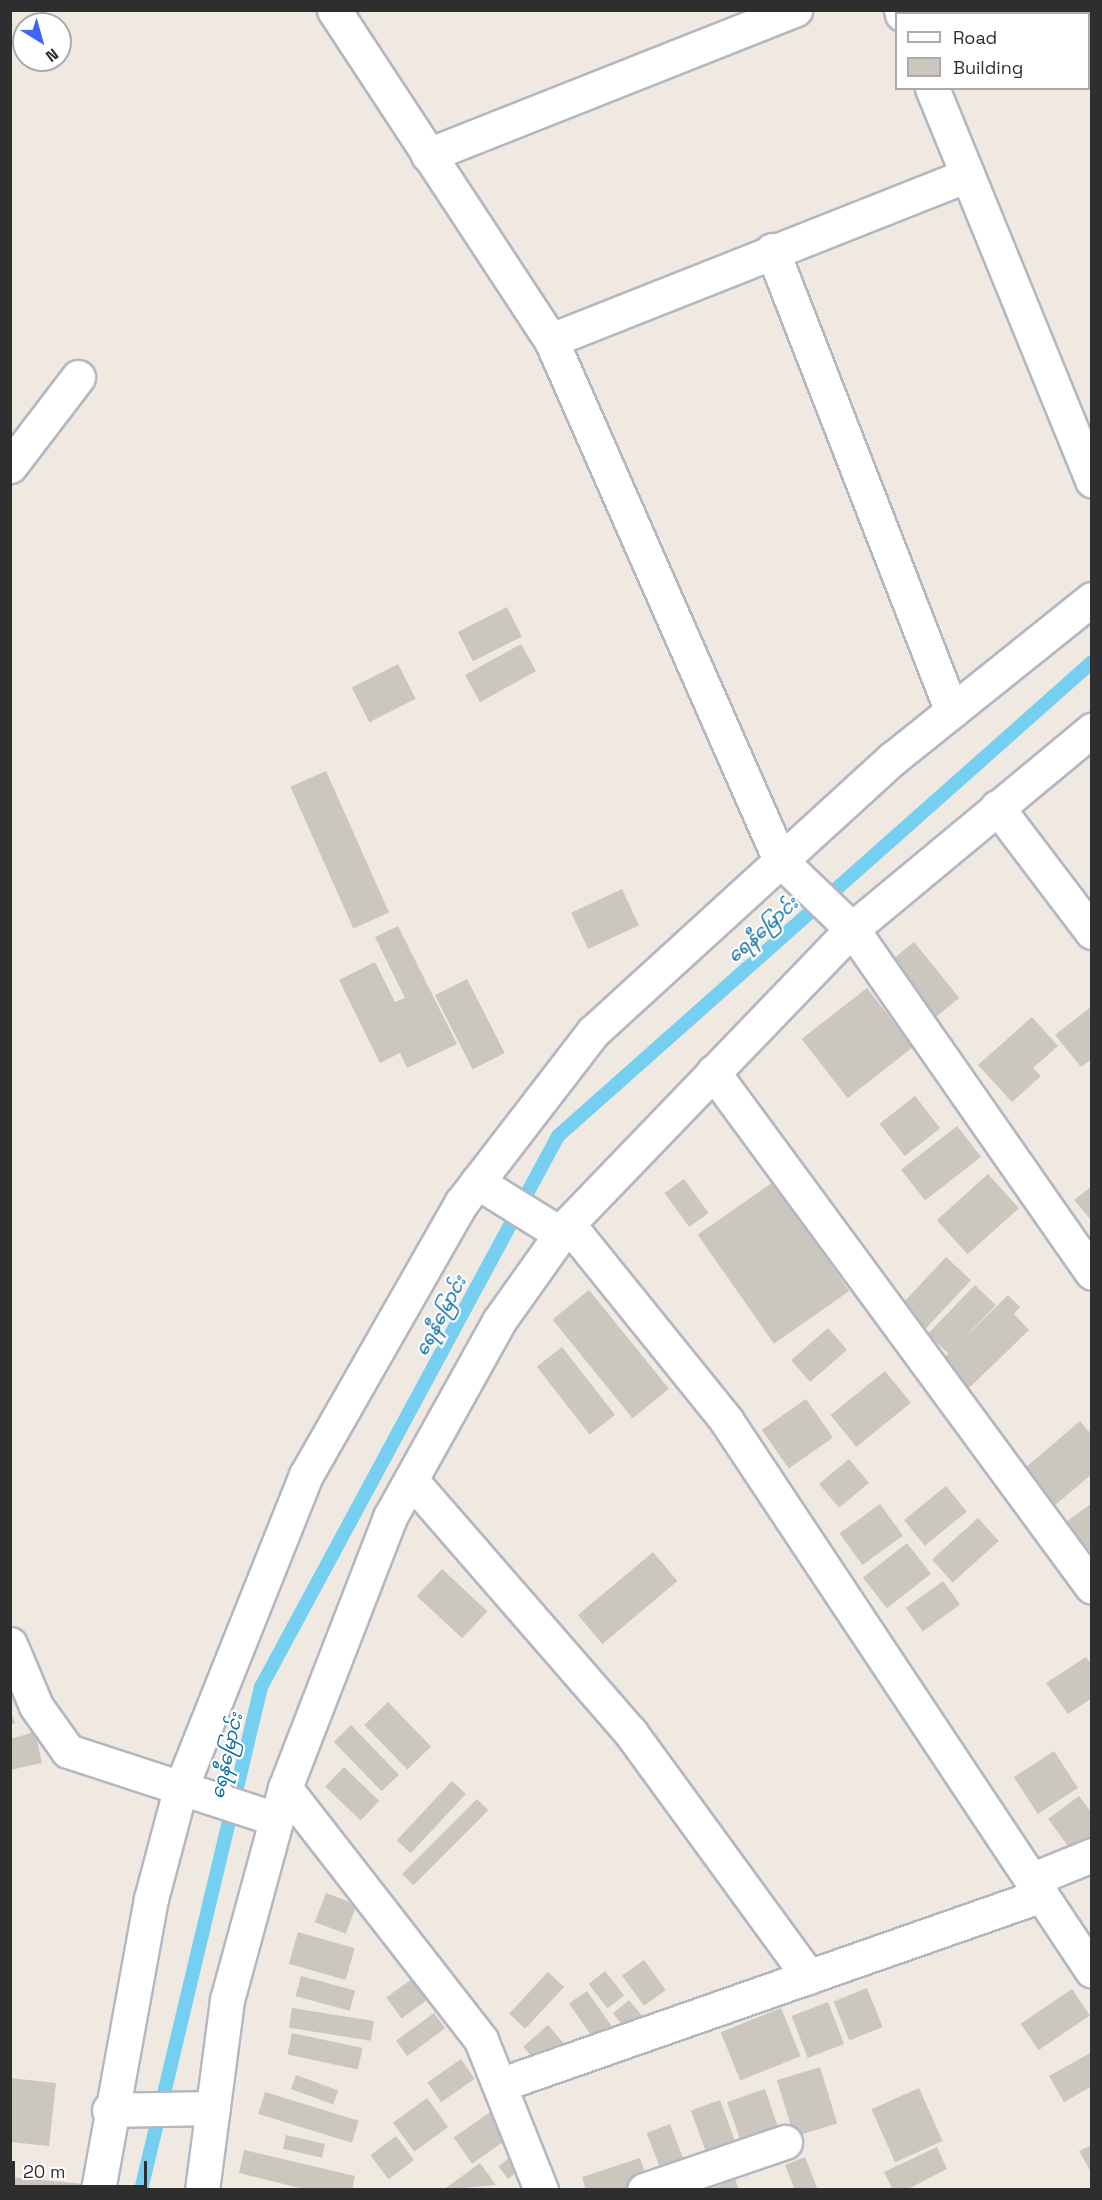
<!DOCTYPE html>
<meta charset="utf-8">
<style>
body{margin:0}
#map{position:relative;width:1102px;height:2200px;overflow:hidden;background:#efe9e1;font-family:"Space Grotesk","Noto Sans Myanmar",sans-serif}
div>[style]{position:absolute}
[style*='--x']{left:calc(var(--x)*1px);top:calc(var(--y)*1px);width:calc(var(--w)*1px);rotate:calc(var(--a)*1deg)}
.stream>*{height:14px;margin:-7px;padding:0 7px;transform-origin:7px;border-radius:7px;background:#75cff0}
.building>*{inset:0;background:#cbc7bf;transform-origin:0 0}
.roads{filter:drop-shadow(2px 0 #b4b7c1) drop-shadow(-2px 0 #b4b7c1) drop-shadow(0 2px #b4b7c1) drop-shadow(0 -2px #b4b7c1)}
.minor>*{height:33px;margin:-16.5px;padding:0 16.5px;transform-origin:16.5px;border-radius:16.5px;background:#fff}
span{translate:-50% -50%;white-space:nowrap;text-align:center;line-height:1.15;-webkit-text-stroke:4.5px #fff;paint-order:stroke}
.water-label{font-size:18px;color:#0d6fa3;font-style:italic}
.frame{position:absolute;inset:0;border:12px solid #2e2e2e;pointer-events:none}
.legend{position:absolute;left:895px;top:12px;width:195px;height:78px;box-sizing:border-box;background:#fff;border:2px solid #ababab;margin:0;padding:8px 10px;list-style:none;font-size:18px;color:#2e2e2e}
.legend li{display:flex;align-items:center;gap:12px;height:30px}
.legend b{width:30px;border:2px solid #ababab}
.north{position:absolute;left:12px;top:12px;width:60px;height:60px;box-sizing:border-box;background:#fff;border:2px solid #ababab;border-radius:50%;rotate:143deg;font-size:16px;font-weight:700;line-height:24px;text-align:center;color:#2e2e2e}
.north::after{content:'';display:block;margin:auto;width:21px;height:27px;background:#4264fb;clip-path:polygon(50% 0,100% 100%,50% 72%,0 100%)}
.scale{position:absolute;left:12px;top:2161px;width:135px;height:27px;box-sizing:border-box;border:3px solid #2e2e2e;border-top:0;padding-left:8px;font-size:18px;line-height:21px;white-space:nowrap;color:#2e2e2e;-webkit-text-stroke:4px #fff;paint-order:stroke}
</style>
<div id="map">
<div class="stream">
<div style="--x:141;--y:2190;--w:517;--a:-76.58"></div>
<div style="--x:261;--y:1687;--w:626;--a:-61.67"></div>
<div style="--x:558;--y:1136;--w:714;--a:-41.59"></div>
</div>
<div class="building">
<div style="left:507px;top:607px;width:33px;height:55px;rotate:63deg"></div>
<div style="left:521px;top:644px;width:31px;height:64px;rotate:61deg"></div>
<div style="left:398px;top:664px;width:39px;height:52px;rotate:63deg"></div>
<div style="left:326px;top:771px;width:155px;height:39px;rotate:66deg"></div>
<div style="left:622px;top:889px;width:40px;height:56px;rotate:65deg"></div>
<div style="clip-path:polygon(398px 926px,457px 1044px,407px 1068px,400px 1053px,380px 1063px,339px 980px,375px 962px,395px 1002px,405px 998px,375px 937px)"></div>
<div style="left:914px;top:942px;width:72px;height:32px;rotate:51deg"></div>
<div style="left:467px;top:979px;width:83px;height:36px;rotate:63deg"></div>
<div style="left:867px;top:988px;width:75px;height:83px;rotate:52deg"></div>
<div style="clip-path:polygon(1092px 1006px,1092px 1059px,1081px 1067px,1055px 1035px)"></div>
<div style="clip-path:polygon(1032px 1017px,1058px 1046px,1033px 1068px,1041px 1076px,1012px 1102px,978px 1065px)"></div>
<div style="left:915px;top:1096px;width:41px;height:45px;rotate:52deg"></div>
<div style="left:957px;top:1126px;width:39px;height:71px;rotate:52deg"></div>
<div style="left:988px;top:1174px;width:46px;height:69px;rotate:48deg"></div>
<div style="left:684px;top:1179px;width:42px;height:24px;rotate:54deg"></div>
<div style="left:773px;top:1182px;width:133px;height:92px;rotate:55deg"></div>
<div style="clip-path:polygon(1092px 1186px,1092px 1221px,1074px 1200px)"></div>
<div style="left:946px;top:1257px;width:34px;height:74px;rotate:43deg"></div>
<div style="left:975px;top:1285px;width:29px;height:68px;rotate:44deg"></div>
<div style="left:589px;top:1290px;width:127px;height:47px;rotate:51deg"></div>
<div style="clip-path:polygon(1008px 1295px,1020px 1307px,1014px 1314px,1029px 1330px,965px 1392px,938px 1364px)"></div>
<div style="left:828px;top:1328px;width:29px;height:49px;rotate:49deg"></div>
<div style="left:562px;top:1347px;width:86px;height:32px;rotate:52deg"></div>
<div style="left:885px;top:1371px;width:41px;height:70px;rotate:51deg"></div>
<div style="left:806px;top:1399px;width:47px;height:54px;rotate:55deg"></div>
<div style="clip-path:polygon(1080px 1421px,1092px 1435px,1092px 1474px,1048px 1511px,1017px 1475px)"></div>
<div style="left:849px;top:1459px;width:31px;height:39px;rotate:50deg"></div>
<div style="left:946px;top:1486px;width:33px;height:54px;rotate:51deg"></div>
<div style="clip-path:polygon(1092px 1503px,1092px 1548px,1081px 1555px,1059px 1527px)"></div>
<div style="left:880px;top:1504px;width:39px;height:50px;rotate:54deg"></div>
<div style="left:978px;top:1518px;width:31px;height:62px;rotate:48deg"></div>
<div style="left:907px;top:1543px;width:39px;height:56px;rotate:52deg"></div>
<div style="left:653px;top:1552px;width:38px;height:98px;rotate:50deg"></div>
<div style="left:442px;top:1569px;width:62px;height:37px;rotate:43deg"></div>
<div style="left:943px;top:1581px;width:29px;height:46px;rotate:54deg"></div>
<div style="clip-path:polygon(1086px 1657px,1092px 1665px,1092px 1698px,1068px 1714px,1046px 1683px)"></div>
<div style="left:388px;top:1702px;width:62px;height:33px;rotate:46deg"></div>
<div style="clip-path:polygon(10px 1709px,15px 1723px,10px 1725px)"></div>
<div style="left:351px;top:1725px;width:69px;height:24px;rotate:46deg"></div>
<div style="clip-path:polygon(35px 1732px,42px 1763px,10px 1770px,10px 1739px)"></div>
<div style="left:1054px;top:1751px;width:44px;height:48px;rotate:57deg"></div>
<div style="left:344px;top:1767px;width:49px;height:27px;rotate:44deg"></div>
<div style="left:452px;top:1781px;width:19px;height:81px;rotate:43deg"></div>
<div style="clip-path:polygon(1079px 1796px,1092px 1813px,1092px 1842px,1074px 1854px,1048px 1819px)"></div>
<div style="left:477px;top:1799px;width:16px;height:106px;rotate:45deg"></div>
<div style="left:326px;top:1893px;width:33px;height:31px;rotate:21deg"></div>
<div style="left:298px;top:1932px;width:59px;height:33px;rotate:16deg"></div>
<div style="left:644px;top:1960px;width:37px;height:27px;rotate:54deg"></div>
<div style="left:605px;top:1971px;width:31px;height:21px;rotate:52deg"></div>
<div style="left:548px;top:1972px;width:22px;height:57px;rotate:43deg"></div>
<div style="left:301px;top:1976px;width:56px;height:21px;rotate:15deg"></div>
<div style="left:413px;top:1978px;width:26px;height:33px;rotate:54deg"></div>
<div style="left:867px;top:1988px;width:42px;height:36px;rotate:68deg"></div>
<div style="left:1072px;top:1989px;width:32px;height:62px;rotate:56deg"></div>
<div style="left:587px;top:1991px;width:55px;height:22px;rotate:55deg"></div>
<div style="left:629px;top:2000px;width:26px;height:21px;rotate:50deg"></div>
<div style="left:828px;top:2002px;width:45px;height:39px;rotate:69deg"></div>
<div style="left:292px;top:2008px;width:83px;height:20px;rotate:9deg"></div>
<div style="left:781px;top:2008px;width:52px;height:65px;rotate:68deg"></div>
<div style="left:434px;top:2013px;width:19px;height:47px;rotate:54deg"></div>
<div style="left:548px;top:2025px;width:29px;height:33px;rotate:49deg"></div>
<div style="left:292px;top:2033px;width:72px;height:22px;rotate:12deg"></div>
<div style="clip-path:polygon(1092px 2052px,1092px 2086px,1064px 2102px,1049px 2076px)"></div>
<div style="left:461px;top:2059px;width:24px;height:41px;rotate:55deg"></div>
<div style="left:820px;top:2067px;width:59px;height:45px;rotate:73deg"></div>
<div style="left:296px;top:2075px;width:45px;height:15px;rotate:20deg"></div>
<div style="clip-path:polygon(10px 2078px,56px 2083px,49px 2146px,10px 2142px)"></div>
<div style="left:919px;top:2088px;width:58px;height:52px;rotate:66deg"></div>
<div style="left:765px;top:2089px;width:52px;height:40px;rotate:71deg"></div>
<div style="left:265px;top:2092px;width:98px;height:23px;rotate:17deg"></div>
<div style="left:427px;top:2098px;width:36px;height:42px;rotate:54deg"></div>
<div style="left:720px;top:2100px;width:56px;height:31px;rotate:70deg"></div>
<div style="left:493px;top:2110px;width:32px;height:48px;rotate:55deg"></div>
<div style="left:670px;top:2124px;width:45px;height:25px;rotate:69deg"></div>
<div style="left:286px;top:2135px;width:40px;height:14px;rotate:13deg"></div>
<div style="left:396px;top:2136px;width:30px;height:32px;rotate:53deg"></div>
<div style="clip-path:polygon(1092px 2145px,1092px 2174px,1079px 2151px)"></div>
<div style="clip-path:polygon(937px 2147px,947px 2169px,906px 2190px,893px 2190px,884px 2172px)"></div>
<div style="clip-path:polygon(244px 2150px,355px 2176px,352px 2190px,308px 2190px,239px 2173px)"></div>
<div style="left:514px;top:2154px;width:16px;height:20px;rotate:52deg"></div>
<div style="clip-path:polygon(805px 2157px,818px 2190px,795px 2190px,785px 2165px)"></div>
<div style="clip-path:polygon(640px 2158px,648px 2182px,625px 2190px,586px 2190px,582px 2177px)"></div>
<div style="clip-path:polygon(480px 2163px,496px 2185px,443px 2190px)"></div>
<div style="clip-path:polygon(10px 2177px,86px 2184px,86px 2190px,10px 2190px)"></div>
<div style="clip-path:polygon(735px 2179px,739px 2190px,711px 2190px,711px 2189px)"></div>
</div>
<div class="roads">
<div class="minor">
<div style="--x:334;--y:10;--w:395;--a:56.7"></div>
<div style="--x:551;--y:340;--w:568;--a:66.23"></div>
<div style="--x:780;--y:860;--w:100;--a:43.8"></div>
<div style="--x:852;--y:929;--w:419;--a:55.1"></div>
<div style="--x:901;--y:10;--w:4;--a:76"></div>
<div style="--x:932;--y:88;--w:424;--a:67.8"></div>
<div style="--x:428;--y:155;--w:395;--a:-21.6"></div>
<div style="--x:772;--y:250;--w:495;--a:68.7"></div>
<div style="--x:551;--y:340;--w:448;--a:-21.6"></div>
<div style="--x:10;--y:466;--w:112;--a:-52.6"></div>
<div style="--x:997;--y:807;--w:157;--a:52.8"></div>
<div style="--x:713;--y:1072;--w:639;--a:53.65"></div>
<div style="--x:477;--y:1182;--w:99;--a:31.8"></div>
<div style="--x:568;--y:1224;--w:252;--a:51.1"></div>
<div style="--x:726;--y:1420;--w:661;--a:56.41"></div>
<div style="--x:411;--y:1480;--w:335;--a:49"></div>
<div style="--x:631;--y:1733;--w:302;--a:53.9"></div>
<div style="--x:10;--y:1644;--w:67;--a:67.2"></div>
<div style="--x:36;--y:1706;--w:55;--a:54.6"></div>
<div style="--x:68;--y:1751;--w:219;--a:18.1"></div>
<div style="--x:285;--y:1788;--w:319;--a:52.1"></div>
<div style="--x:481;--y:2040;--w:162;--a:68.2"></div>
<div style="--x:1033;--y:1879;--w:64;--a:-22.1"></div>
<div style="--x:502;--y:2084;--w:572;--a:-19.29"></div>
<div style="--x:109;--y:2110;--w:104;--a:-1.1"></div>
<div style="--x:98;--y:2190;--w:296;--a:-79.7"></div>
<div style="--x:151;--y:1899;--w:113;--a:-75.1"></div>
<div style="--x:180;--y:1790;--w:339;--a:-68.2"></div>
<div style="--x:306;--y:1475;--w:314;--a:-60.3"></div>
<div style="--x:462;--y:1202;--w:215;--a:-52.4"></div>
<div style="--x:593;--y:1032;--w:405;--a:-42.4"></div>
<div style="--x:892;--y:759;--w:256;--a:-38.7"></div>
<div style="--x:202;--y:2190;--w:192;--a:-82.5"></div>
<div style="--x:227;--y:2000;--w:220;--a:-74.7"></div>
<div style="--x:285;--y:1788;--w:291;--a:-68.8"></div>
<div style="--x:390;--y:1517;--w:224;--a:-60.9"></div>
<div style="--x:499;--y:1321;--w:119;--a:-54.6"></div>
<div style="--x:568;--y:1224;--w:409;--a:-46.1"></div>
<div style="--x:852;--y:929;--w:312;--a:-39.7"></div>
<div style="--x:644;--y:2190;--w:149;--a:-18.8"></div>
</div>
</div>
<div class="water-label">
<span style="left:763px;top:930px;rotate:-42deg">ရေနီမြောင်း</span>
<span style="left:441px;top:1316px;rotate:-62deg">ရေနီမြောင်း</span>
<span style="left:227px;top:1756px;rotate:-77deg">ရေနီမြောင်း</span>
</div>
<div class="frame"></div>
<ul class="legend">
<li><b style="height:8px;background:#fff"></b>Road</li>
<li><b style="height:16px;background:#cbc7bf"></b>Building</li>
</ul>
<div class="north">N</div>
<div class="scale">20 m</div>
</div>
